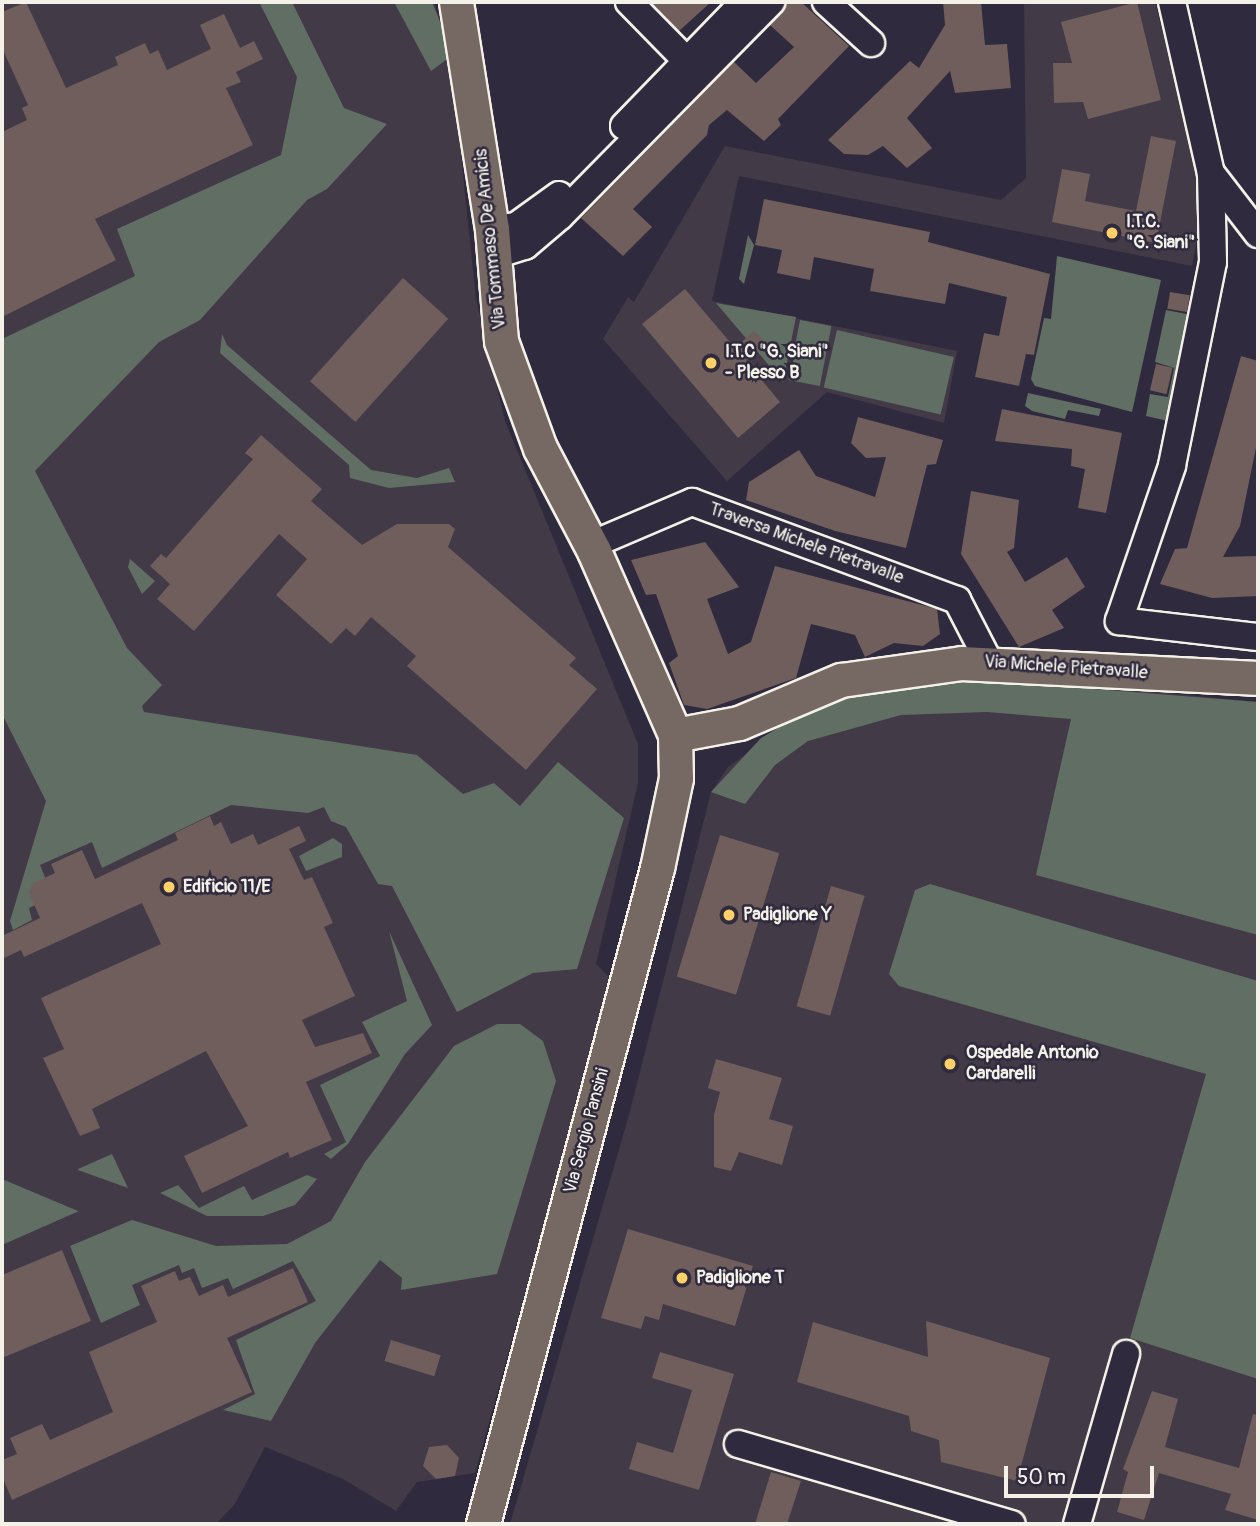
<!DOCTYPE html>
<style>
body{margin:0}
#map{position:relative;width:1260px;height:1526px;overflow:hidden;background:#2f2a3d;font-family:Pangolin,sans-serif}
div>[style]{position:absolute}
[style*='--x']{left:calc(var(--x)*1px);top:calc(var(--y)*1px);width:calc(var(--w)*1px);rotate:calc(var(--a)*1deg)}
.built>*{inset:0;background:#423a46}
.green>*{inset:0;background:#616e64;transform-origin:0 0}
.building>*{inset:0;background:#6f5e5c;transform-origin:0 0}
.roads{filter:drop-shadow(2px 0 #f4f1e8) drop-shadow(-2px 0 #f4f1e8) drop-shadow(0 2px #f4f1e8) drop-shadow(0 -2px #f4f1e8)}
.minor>*{height:26px;margin:-13px;padding:0 13px;transform-origin:13px;border-radius:13px;background:#2f2a3d}
.major>*{height:33px;margin:-16.5px;padding:0 16.5px;transform-origin:16.5px;border-radius:16.5px;background:#766964}
.dots>*{width:19px;height:19px;translate:-50% -50%;box-sizing:border-box;border:4px solid #2f2a3d;border-radius:50%}
span{translate:-50% -50%;white-space:nowrap;text-align:center;line-height:1.15;-webkit-text-stroke:5px #2f2a3d;paint-order:stroke}
.poi-label{font-size:18px;color:#f4f1e8;font-weight:700}
.left{translate:0 -50%;text-align:left}
.street-label{font-size:18px;color:#f4f1e8}
.frame{position:absolute;inset:0;border:4px solid #f4f1e8;pointer-events:none}
.scale{position:absolute;left:1004px;top:1466px;width:150px;height:32px;box-sizing:border-box;border:4px solid #f4f1e8;border-top:0;padding-left:9px;font-size:21px;line-height:24px;white-space:nowrap;color:#f4f1e8;-webkit-text-stroke:5px #2f2a3d;paint-order:stroke}
</style>
<div id="map">
<div class="built">
<div style="clip-path:polygon(2px 2px,434px 2px,450px 50px,476px 299px,505px 421px,638px 744px,638px 783px,596px 964px,612px 980px,475px 1473px,417px 1482px,396px 1511px,343px 1479px,265px 1447px,235px 1504px,216px 1524px,2px 1524px)"></div>
<div style="clip-path:polygon(1024px 2px,1155px 2px,1205px 198px,1192px 266px,739px 176px,712px 301px,957px 351px,944px 423px,827px 392px,727px 481px,603px 339px,628px 297px,634px 302px,725px 146px,1001px 200px,1026px 178px)"></div>
<div style="clip-path:polygon(1126px 689px,1258px 702px,1258px 1524px,510px 1524px,629px 1115px,711px 792px,728px 767px,801px 714px)"></div>
</div>
<div class="green">
<div style="clip-path:polygon(259px 2px,292px 2px,344px 108px,387px 124px,327px 189px,307px 200px,200px 320px,159px 342px,35px 471px,127px 648px,162px 685px,142px 706px,144px 712px,417px 755px,463px 794px,494px 783px,520px 806px,558px 762px,624px 818px,577px 969px,533px 973px,457px 1012px,392px 886px,378px 884px,346px 827px,331px 821px,324px 807px,308px 813px,231px 805px,102px 868px,92px 842px,40px 865px,53px 897px,29px 908px,32px 920px,13px 930px,10px 921px,46px 801px,2px 714px,2px 339px,135px 276px,117px 229px,281px 155px,297px 77px)"></div>
<div style="clip-path:polygon(394px 2px,432px 2px,451px 49px,446px 60px,431px 71px)"></div>
<div style="clip-path:polygon(748px 235px,754px 245px,744px 284px,739px 279px)"></div>
<div style="clip-path:polygon(1057px 256px,1161px 280px,1132px 412px,1035px 386px,1031px 379px,1044px 318px,1051px 319px)"></div>
<div style="clip-path:polygon(716px 303px,796px 317px,783px 382px)"></div>
<div style="clip-path:polygon(1192px 303px,1168px 421px,1146px 416px,1150px 394px,1168px 397px,1174px 368px,1155px 362px,1166px 310px,1187px 314px)"></div>
<div style="left:800px;top:320px;width:32px;height:61px;rotate:11deg"></div>
<div style="left:837px;top:330px;width:120px;height:59px;rotate:13deg"></div>
<div style="clip-path:polygon(222px 334px,227px 345px,371px 470px,417px 478px,449px 468px,455px 482px,389px 488px,350px 478px,349px 465px,220px 353px)"></div>
<div style="clip-path:polygon(1028px 393px,1101px 409px,1099px 416px,1068px 410px,1065px 419px,1032px 411px,1025px 406px)"></div>
<div style="clip-path:polygon(130px 559px,155px 581px,142px 594px,128px 567px)"></div>
<div style="clip-path:polygon(994px 681px,1258px 702px,1258px 935px,1036px 875px,1071px 719px,987px 712px,901px 715px,808px 741px,775px 765px,745px 804px,711px 792px,761px 738px,801px 714px,879px 687px)"></div>
<div style="clip-path:polygon(333px 838px,342px 844px,342px 857px,306px 871px,299px 856px)"></div>
<div style="clip-path:polygon(930px 884px,1258px 981px,1258px 1379px,1130px 1338px,1206px 1074px,899px 986px,889px 974px,915px 890px)"></div>
<div style="clip-path:polygon(389px 931px,432px 1025px,405px 1054px,348px 1144px,331px 1159px,324px 1154px,346px 1142px,320px 1085px,380px 1056px,362px 1022px,407px 1001px)"></div>
<div style="clip-path:polygon(497px 1024px,520px 1024px,543px 1041px,556px 1081px,497px 1274px,401px 1290px,402px 1278px,380px 1260px,315px 1343px,271px 1421px,223px 1410px,255px 1394px,236px 1340px,316px 1301px,293px 1261px,233px 1289px,228px 1278px,202px 1288px,194px 1268px,182px 1273px,179px 1265px,132px 1285px,140px 1305px,101px 1323px,70px 1246px,132px 1220px,216px 1246px,287px 1244px,331px 1221px,365px 1162px,454px 1046px)"></div>
<div style="clip-path:polygon(112px 1154px,128px 1188px,78px 1170px,78px 1169px)"></div>
<div style="clip-path:polygon(307px 1175px,317px 1179px,295px 1205px,263px 1216px,207px 1216px,160px 1193px,178px 1185px,199px 1208px,244px 1186px,252px 1200px)"></div>
<div style="clip-path:polygon(2px 1179px,78px 1211px,79px 1211px,2px 1245px)"></div>
</div>
<div class="building">
<div style="clip-path:polygon(26px 2px,66px 88px,118px 65px,115px 57px,145px 43px,150px 54px,158px 50px,167px 70px,211px 49px,200px 25px,224px 14px,240px 48px,254px 41px,263px 59px,236px 72px,241px 82px,226px 88px,253px 145px,95px 219px,116px 260px,2px 317px,2px 132px,27px 120px,22px 108px,28px 105px,2px 48px,2px 12px)"></div>
<div style="clip-path:polygon(651px 2px,711px 2px,679px 31px)"></div>
<div style="clip-path:polygon(786px 2px,801px 2px,849px 46px,778px 119px,781px 125px,764px 141px,727px 110px,709px 125px,707px 135px,633px 209px,652px 227px,623px 256px,581px 218px,734px 62px,756px 83px,794px 47px,770px 25px)"></div>
<div style="clip-path:polygon(943px 2px,981px 2px,985px 45px,1007px 44px,1011px 88px,955px 93px,950px 71px,907px 118px,932px 148px,907px 168px,883px 146px,868px 155px,844px 154px,828px 140px,910px 61px,919px 68px,945px 25px)"></div>
<div style="clip-path:polygon(1137px 2px,1161px 100px,1088px 119px,1083px 102px,1054px 103px,1053px 63px,1072px 63px,1061px 22px)"></div>
<div style="clip-path:polygon(1151px 136px,1176px 141px,1156px 243px,1052px 222px,1062px 169px,1090px 174px,1085px 201px,1136px 211px)"></div>
<div style="clip-path:polygon(764px 199px,930px 232px,928px 242px,1050px 274px,1034px 355px,1026px 354px,1019px 386px,975px 377px,984px 333px,999px 336px,1007px 297px,949px 283px,945px 304px,870px 291px,874px 269px,814px 257px,810px 280px,777px 273px,782px 250px,755px 245px)"></div>
<div style="left:403px;top:278px;width:61px;height:139px;rotate:42deg"></div>
<div style="clip-path:polygon(685px 289px,735px 348px,754px 331px,766px 344px,746px 361px,780px 402px,738px 438px,642px 324px)"></div>
<div style="left:1170px;top:292px;width:20px;height:17px;rotate:9deg"></div>
<div style="clip-path:polygon(1241px 356px,1258px 361px,1258px 438px,1240px 526px,1223px 557px,1258px 556px,1258px 596px,1212px 598px,1160px 584px,1175px 549px,1187px 548px)"></div>
<div style="left:1156px;top:364px;width:17px;height:27px;rotate:13deg"></div>
<div style="clip-path:polygon(1002px 409px,1122px 433px,1106px 513px,1078px 508px,1085px 469px,1071px 466px,1072px 449px,995px 441px)"></div>
<div style="clip-path:polygon(858px 417px,943px 440px,936px 464px,927px 465px,906px 548px,835px 531px,746px 500px,749px 482px,799px 450px,816px 476px,875px 497px,886px 457px,866px 458px,851px 443px)"></div>
<div style="clip-path:polygon(261px 435px,322px 489px,311px 501px,362px 545px,397px 524px,449px 524px,455px 529px,448px 547px,576px 658px,569px 665px,597px 689px,526px 770px,407px 666px,416px 656px,371px 617px,355px 636px,346px 628px,331px 644px,276px 595px,307px 559px,279px 534px,194px 631px,157px 599px,170px 584px,150px 566px,161px 554px,166px 558px,253px 459px,245px 453px)"></div>
<div style="clip-path:polygon(971px 491px,1019px 500px,1014px 548px,1007px 552px,1025px 582px,1067px 557px,1085px 587px,1052px 610px,1064px 628px,1019px 647px,961px 554px)"></div>
<div style="clip-path:polygon(705px 542px,739px 587px,707px 599px,728px 654px,751px 642px,775px 566px,937px 609px,940px 634px,923px 646px,894px 643px,865px 657px,855px 635px,811px 624px,796px 678px,707px 709px,684px 705px,669px 663px,678px 656px,656px 594px,646px 595px,631px 560px)"></div>
<div style="clip-path:polygon(210px 816px,214px 826px,221px 822px,231px 844px,253px 834px,258px 845px,299px 826px,306px 841px,289px 849px,304px 880px,312px 877px,333px 923px,324px 927px,355px 996px,302px 1020px,315px 1047px,363px 1033px,372px 1053px,306px 1082px,332px 1140px,290px 1158px,288px 1152px,202px 1193px,184px 1156px,248px 1126px,206px 1051px,92px 1109px,100px 1128px,80px 1136px,43px 1058px,64px 1049px,41px 998px,161px 944px,142px 903px,24px 957px,21px 950px,2px 959px,2px 936px,40px 918px,29px 893px,33px 883px,55px 873px,51px 864px,82px 850px,95px 879px,178px 840px,175px 833px)"></div>
<div style="left:720px;top:835px;width:62px;height:148px;rotate:17deg"></div>
<div style="left:831px;top:886px;width:35px;height:125px;rotate:16deg"></div>
<div style="clip-path:polygon(716px 1059px,782px 1078px,769px 1119px,793px 1126px,782px 1165px,739px 1152px,731px 1171px,714px 1167px,714px 1115px,720px 1092px,708px 1088px)"></div>
<div style="clip-path:polygon(628px 1229px,753px 1266px,735px 1326px,663px 1304px,659px 1320px,645px 1316px,641px 1329px,601px 1318px)"></div>
<div style="clip-path:polygon(62px 1250px,91px 1321px,2px 1358px,2px 1275px)"></div>
<div style="clip-path:polygon(293px 1268px,308px 1302px,227px 1338px,252px 1392px,12px 1500px,2px 1476px,2px 1460px,17px 1454px,10px 1438px,42px 1424px,50px 1440px,113px 1412px,89px 1352px,157px 1322px,141px 1286px,175px 1271px,179px 1281px,190px 1277px,199px 1296px,223px 1285px,228px 1297px)"></div>
<div style="clip-path:polygon(926px 1321px,1050px 1358px,1017px 1481px,941px 1462px,939px 1440px,911px 1431px,909px 1416px,797px 1382px,813px 1322px,928px 1357px)"></div>
<div style="left:391px;top:1340px;width:52px;height:22px;rotate:17deg"></div>
<div style="clip-path:polygon(660px 1352px,734px 1374px,699px 1490px,629px 1469px,637px 1442px,673px 1453px,692px 1390px,652px 1378px)"></div>
<div style="clip-path:polygon(1152px 1391px,1178px 1399px,1165px 1447px,1239px 1468px,1253px 1414px,1258px 1415px,1258px 1520px,1225px 1510px,1231px 1494px,1159px 1473px,1144px 1520px,1117px 1512px,1128px 1472px,1123px 1469px)"></div>
<div style="clip-path:polygon(447px 1445px,459px 1458px,455px 1476px,436px 1479px,423px 1466px,429px 1447px)"></div>
<div style="clip-path:polygon(771px 1472px,801px 1481px,787px 1524px,755px 1524px)"></div>
</div>
<div class="roads">
<div class="minor">
<div style="--x:629;--y:2;--w:81;--a:45.5"></div>
<div style="--x:826;--y:2;--w:61;--a:42.3"></div>
<div style="--x:1172;--y:2;--w:175;--a:77.2"></div>
<div style="--x:1211;--y:173;--w:89;--a:88.7"></div>
<div style="--x:1213;--y:262;--w:208;--a:101.4"></div>
<div style="--x:1172;--y:466;--w:164;--a:108.9"></div>
<div style="--x:1119;--y:621;--w:140;--a:6.6"></div>
<div style="--x:624;--y:126;--w:173;--a:-45.9"></div>
<div style="--x:1211;--y:173;--w:77;--a:52.4"></div>
<div style="--x:492;--y:229;--w:24;--a:-7"></div>
<div style="--x:516;--y:226;--w:53;--a:-35.8"></div>
<div style="--x:495;--y:255;--w:31;--a:-17"></div>
<div style="--x:525;--y:246;--w:46;--a:-40.6"></div>
<div style="--x:560;--y:216;--w:301;--a:-45.4"></div>
<div style="--x:591;--y:545;--w:110;--a:-23.1"></div>
<div style="--x:692;--y:502;--w:283;--a:20.3"></div>
<div style="--x:957;--y:600;--w:70;--a:62.7"></div>
<div style="--x:738;--y:1444;--w:285;--a:16.3"></div>
<div style="--x:1077;--y:1524;--w:177;--a:-73.9"></div>
</div>
<div class="major">
<div style="--x:456;--y:2;--w:230;--a:81"></div>
<div style="--x:492;--y:229;--w:112;--a:85.4"></div>
<div style="--x:501;--y:341;--w:114;--a:70"></div>
<div style="--x:540;--y:448;--w:116;--a:62.3"></div>
<div style="--x:594;--y:551;--w:201;--a:66.2"></div>
<div style="--x:675;--y:735;--w:43;--a:88.7"></div>
<div style="--x:676;--y:778;--w:92;--a:101.9"></div>
<div style="--x:657;--y:868;--w:679;--a:104.86"></div>
<div style="--x:675;--y:735;--w:65;--a:-10.6"></div>
<div style="--x:739;--y:723;--w:111;--a:-22.9"></div>
<div style="--x:841;--y:680;--w:122;--a:-8"></div>
<div style="--x:962;--y:663;--w:296;--a:2.9"></div>
</div>
</div>
<div class="dots">
<div style="left:1112px;top:233px;background:#ffd166"></div>
<div style="left:711px;top:363px;background:#ffd166"></div>
<div style="left:169px;top:887px;background:#ffd166"></div>
<div style="left:729px;top:915px;background:#ffd166"></div>
<div style="left:950px;top:1064px;background:#ffd166"></div>
<div style="left:682px;top:1278px;background:#ffd166"></div>
</div>
<div class="poi-label">
<span class="left" style="left:1126px;top:233px">I.T.C.<br>"G. Siani"</span>
<span class="left" style="left:725px;top:363px">I.T.C "G. Siani"<br>- Plesso B</span>
<span class="left" style="left:183px;top:887px">Edificio 11/E</span>
<span class="left" style="left:743px;top:915px">Padiglione Y</span>
<span class="left" style="left:966px;top:1064px">Ospedale Antonio<br>Cardarelli</span>
<span class="left" style="left:696px;top:1278px">Padiglione T</span>
</div>
<div class="street-label">
<span style="left:491px;top:239px;rotate:-96deg">Via Tommaso De Amicis</span>
<span style="left:806px;top:544px;rotate:20deg">Traversa Michele Pietravalle</span>
<span style="left:1066px;top:668px;rotate:4deg">Via Michele Pietravalle</span>
<span style="left:587px;top:1131px;rotate:-75deg">Via Sergio Pansini</span>
</div>
<div class="frame"></div>
<div class="scale">50 m</div>
</div>
